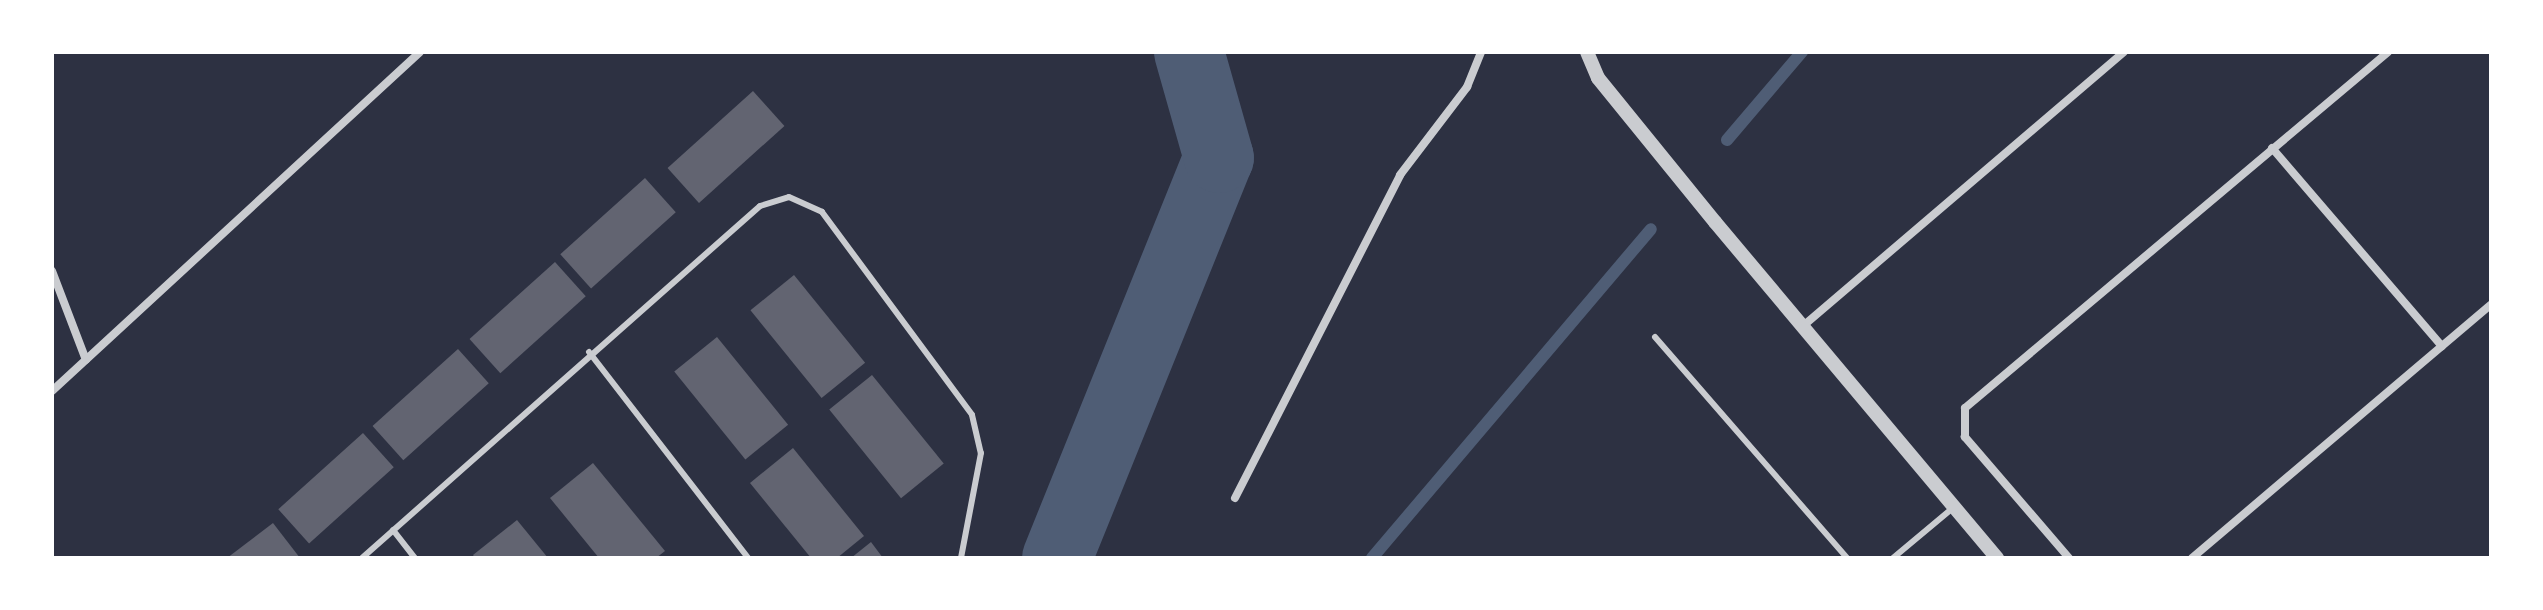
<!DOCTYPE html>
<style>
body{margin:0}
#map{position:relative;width:2543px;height:610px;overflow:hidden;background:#2d3142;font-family:"Fira Sans",sans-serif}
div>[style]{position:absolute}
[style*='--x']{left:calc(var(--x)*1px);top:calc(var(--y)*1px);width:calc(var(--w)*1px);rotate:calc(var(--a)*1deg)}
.stream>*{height:12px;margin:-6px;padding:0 6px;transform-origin:6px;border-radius:6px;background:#4f5d75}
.river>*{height:70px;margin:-35px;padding:0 35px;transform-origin:35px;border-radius:35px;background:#4f5d75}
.building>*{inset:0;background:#626471;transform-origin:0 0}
.service>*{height:6px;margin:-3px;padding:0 3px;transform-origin:3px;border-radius:3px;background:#caccd0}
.minor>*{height:8px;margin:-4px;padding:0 4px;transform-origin:4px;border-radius:4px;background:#caccd0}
.tertiary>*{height:14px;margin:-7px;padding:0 7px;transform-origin:7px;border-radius:7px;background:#caccd0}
span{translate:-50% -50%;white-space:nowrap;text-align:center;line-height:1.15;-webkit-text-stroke:7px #fff;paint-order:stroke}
.frame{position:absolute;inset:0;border:54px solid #fff;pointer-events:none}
</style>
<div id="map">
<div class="stream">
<div style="--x:1727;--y:140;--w:116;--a:-49.6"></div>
<div style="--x:1372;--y:558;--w:431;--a:-49.7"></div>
</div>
<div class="river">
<div style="--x:1057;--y:558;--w:432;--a:-68"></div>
<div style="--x:1219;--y:158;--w:110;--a:-105.8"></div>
</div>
<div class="building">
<div style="left:753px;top:91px;width:47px;height:115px;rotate:48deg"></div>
<div style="left:645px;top:178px;width:46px;height:114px;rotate:48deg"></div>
<div style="left:555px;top:262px;width:46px;height:115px;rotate:48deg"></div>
<div style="left:794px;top:275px;width:113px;height:56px;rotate:51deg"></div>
<div style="left:717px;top:337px;width:113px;height:55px;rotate:51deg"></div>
<div style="left:458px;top:349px;width:46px;height:115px;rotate:48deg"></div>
<div style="left:872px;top:375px;width:114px;height:55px;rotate:51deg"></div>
<div style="left:363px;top:433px;width:46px;height:114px;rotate:48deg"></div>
<div style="clip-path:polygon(793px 448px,864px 536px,837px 558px,811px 558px,750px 483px)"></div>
<div style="clip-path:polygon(593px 463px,665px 551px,656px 558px,599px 558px,550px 498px)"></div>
<div style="clip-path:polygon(517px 520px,548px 558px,475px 558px,473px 555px)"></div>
<div style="clip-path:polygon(273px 523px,300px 558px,227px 558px)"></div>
<div style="clip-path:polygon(871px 542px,883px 558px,851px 558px)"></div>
</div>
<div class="service">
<div style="--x:1655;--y:337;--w:293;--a:49"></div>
<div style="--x:589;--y:352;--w:260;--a:52.3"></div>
<div style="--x:393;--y:530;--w:36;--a:52"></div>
<div style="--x:362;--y:558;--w:531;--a:-41.49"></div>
<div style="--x:760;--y:206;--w:30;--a:-17"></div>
<div style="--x:789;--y:197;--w:36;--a:24"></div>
<div style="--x:822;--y:212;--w:252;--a:53.5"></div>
<div style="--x:972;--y:415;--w:39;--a:77"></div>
<div style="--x:981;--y:453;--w:107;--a:100.8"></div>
<div style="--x:1893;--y:558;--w:80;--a:-39.9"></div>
</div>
<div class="minor">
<div style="--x:2272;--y:148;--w:261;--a:49.4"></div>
<div style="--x:52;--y:271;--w:95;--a:69.1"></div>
<div style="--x:1803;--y:326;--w:422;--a:-40.5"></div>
<div style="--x:52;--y:391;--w:500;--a:-42.65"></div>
<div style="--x:1235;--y:498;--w:363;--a:-62.9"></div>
<div style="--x:1400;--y:175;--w:111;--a:-52.7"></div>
<div style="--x:1467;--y:87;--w:38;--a:-68"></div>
<div style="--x:2069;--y:558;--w:160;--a:-130.7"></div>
<div style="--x:1965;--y:437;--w:29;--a:-90"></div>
<div style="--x:1965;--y:408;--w:553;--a:-40.08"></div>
<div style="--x:2192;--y:558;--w:392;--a:-40.3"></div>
</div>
<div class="tertiary">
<div style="--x:1587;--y:52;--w:28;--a:67"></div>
<div style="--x:1598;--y:78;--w:186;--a:50.9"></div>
<div style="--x:1715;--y:222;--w:439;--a:50"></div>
</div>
<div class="frame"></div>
</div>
